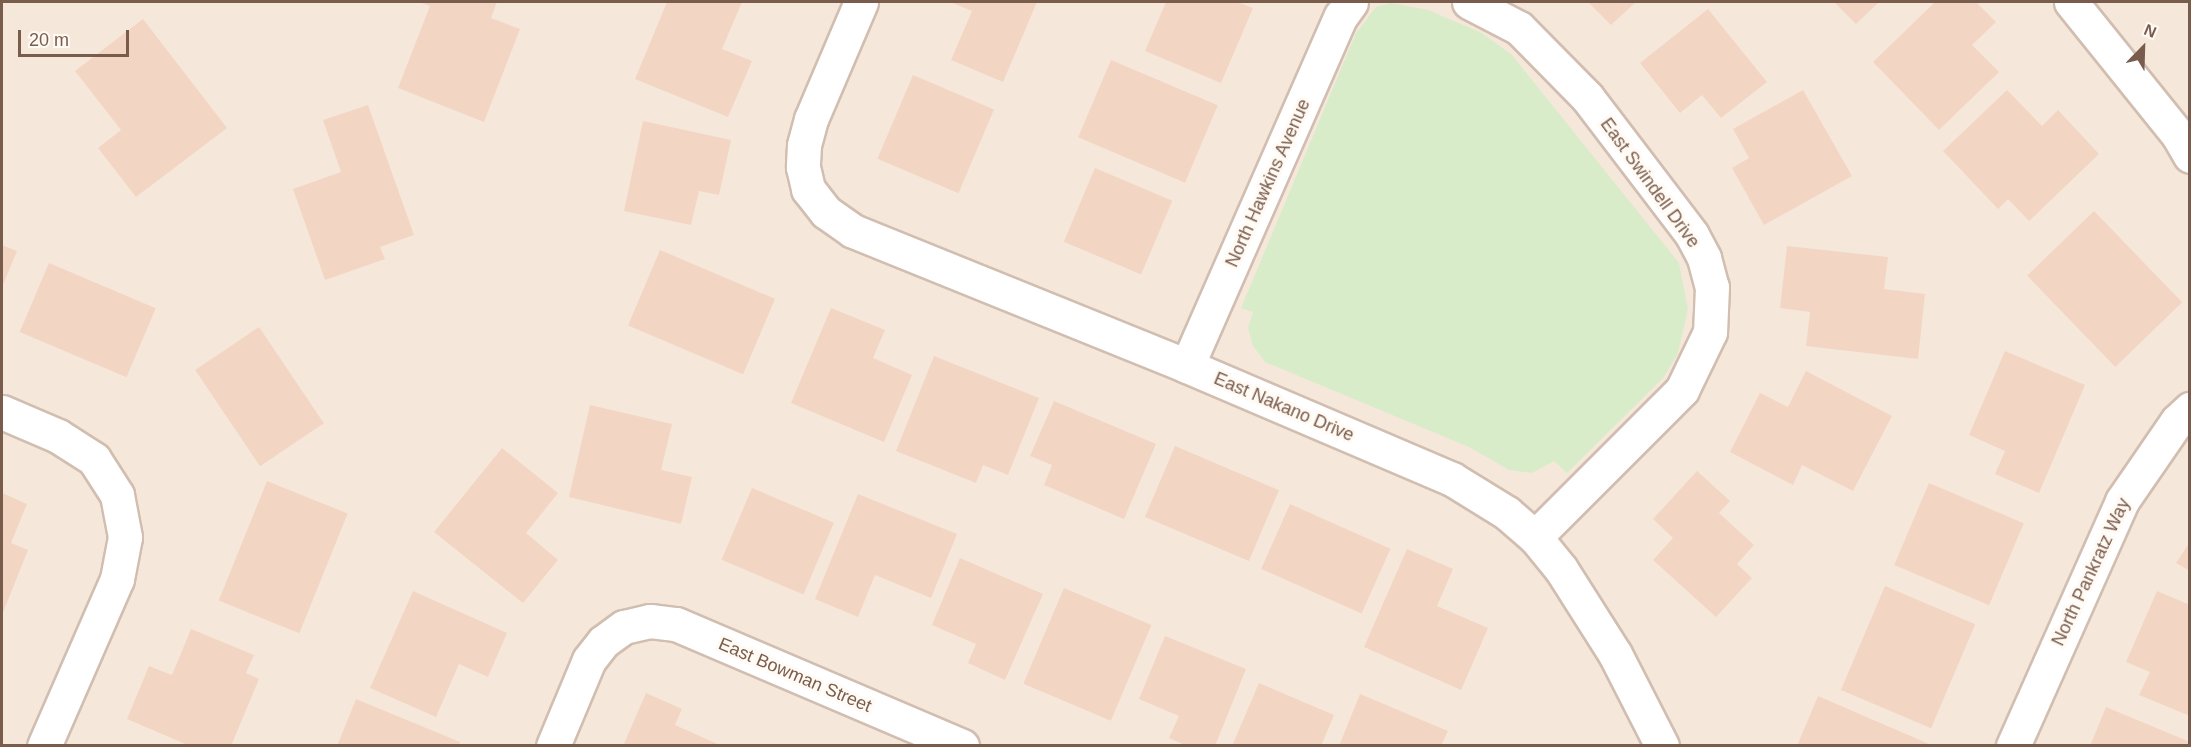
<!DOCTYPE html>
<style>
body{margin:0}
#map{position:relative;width:2191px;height:747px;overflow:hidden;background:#fdf6ec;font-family:Arial,sans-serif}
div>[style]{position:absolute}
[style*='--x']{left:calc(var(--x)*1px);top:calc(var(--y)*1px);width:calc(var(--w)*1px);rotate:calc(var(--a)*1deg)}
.residential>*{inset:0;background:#f5e8da;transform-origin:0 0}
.green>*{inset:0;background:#d8ecc9}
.building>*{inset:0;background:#f3d5c3;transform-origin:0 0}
.roads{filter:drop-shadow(2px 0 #d1beb0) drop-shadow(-2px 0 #d1beb0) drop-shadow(0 2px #d1beb0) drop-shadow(0 -2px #d1beb0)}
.minor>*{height:33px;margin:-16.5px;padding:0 16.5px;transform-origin:16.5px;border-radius:16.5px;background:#fff}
span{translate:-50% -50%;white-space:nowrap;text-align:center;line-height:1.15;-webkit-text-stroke:6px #fffaf3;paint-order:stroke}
.street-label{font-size:18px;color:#7a5c4d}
.frame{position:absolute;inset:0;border:3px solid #7a5c4d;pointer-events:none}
.north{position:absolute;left:2113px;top:18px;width:60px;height:60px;-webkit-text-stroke:4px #fffaf3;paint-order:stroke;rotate:23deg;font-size:16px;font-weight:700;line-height:24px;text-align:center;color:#7a5c4d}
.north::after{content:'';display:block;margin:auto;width:21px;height:27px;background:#7a5c4d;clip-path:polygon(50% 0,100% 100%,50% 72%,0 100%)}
.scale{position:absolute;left:18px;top:30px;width:111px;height:27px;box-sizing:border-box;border:3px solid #7a5c4d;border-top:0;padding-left:8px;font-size:18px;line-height:21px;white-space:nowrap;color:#7a5c4d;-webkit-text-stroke:4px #fffaf3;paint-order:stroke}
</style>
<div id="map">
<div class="residential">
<div style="left:2px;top:2px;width:2187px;height:743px"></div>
</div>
<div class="green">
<div style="clip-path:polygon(1391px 3px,1428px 10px,1482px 33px,1512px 55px,1679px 263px,1688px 309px,1678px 353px,1664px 377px,1567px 473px,1554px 461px,1532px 473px,1509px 470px,1469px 447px,1265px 362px,1253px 346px,1248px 328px,1253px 312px,1241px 308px,1356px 33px,1376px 7px)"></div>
</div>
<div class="building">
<div style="clip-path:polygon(419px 2px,497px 2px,491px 18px,520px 29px,484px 122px,398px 88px,430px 6px)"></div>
<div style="clip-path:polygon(667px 2px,742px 2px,722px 49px,752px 61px,728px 117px,635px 79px)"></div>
<div style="clip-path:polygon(950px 2px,1037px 2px,1003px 82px,951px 60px,972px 11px)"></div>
<div style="clip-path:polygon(1166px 2px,1237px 2px,1253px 8px,1221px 83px,1145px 51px)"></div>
<div style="clip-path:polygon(1588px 2px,1636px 2px,1611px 25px)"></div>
<div style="clip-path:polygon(1834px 2px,1879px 2px,1856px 24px)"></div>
<div style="clip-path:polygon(1935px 2px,1976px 2px,1996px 22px,1972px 45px,1999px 72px,1939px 130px,1873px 62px)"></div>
<div style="clip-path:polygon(1708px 9px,1767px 82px,1721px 118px,1702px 95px,1680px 113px,1640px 63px)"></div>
<div style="clip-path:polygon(143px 19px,227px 128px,136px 197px,98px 148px,121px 130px,75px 71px)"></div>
<div style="left:1111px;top:60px;width:116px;height:84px;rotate:23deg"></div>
<div style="left:913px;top:75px;width:88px;height:91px;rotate:23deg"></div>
<div style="clip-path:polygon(1803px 90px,1852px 176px,1764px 225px,1732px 168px,1749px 158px,1733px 129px)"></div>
<div style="clip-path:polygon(2007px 90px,2042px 126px,2058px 110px,2099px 154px,2029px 221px,2008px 199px,1998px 209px,1943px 151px)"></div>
<div style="clip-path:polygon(368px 105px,414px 235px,380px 247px,385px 259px,325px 280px,293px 189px,341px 172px,323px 120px)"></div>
<div style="clip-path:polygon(643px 121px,731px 140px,719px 195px,699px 191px,691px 225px,624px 211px)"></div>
<div style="left:1095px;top:168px;width:84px;height:80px;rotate:23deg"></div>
<div style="left:2094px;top:211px;width:127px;height:93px;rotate:46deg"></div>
<div style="clip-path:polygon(2px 245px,17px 251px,2px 287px)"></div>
<div style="clip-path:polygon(1787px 246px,1888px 257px,1884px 289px,1925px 294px,1918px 359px,1806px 346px,1810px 312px,1780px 308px)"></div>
<div style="left:660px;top:250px;width:125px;height:82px;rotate:23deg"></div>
<div style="left:49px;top:263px;width:116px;height:75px;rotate:23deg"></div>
<div style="clip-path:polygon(831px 308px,885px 330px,873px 358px,912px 375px,884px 442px,791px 403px)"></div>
<div style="left:259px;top:327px;width:116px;height:77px;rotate:56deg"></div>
<div style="clip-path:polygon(2005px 351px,2085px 385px,2039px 493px,1995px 474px,2005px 451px,1969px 435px)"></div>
<div style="clip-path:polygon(934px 356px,1039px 398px,1008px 475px,983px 465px,976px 483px,896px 451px)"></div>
<div style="clip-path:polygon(1806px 371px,1892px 416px,1853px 491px,1802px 465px,1793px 485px,1730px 452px,1760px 393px,1788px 407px)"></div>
<div style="clip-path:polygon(1054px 401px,1156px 444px,1124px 519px,1044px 485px,1052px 465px,1030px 456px)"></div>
<div style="clip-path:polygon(590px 405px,672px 424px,661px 470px,692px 477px,681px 524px,569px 497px)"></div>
<div style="left:1175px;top:446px;width:113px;height:77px;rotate:23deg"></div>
<div style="clip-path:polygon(502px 448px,558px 493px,526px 533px,558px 560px,523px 603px,434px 532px)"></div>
<div style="clip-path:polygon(1697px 471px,1730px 501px,1719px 513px,1754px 545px,1737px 564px,1752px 578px,1716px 617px,1653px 560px,1673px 538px,1653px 519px)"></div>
<div style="left:267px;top:481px;width:87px;height:129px;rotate:22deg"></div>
<div style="left:1929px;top:483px;width:103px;height:89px;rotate:23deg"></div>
<div style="left:752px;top:488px;width:89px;height:78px;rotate:23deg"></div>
<div style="clip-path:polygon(2px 493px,27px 504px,11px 543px,28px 550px,2px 615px)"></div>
<div style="clip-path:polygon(858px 494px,957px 534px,931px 598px,875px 575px,858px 617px,815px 599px)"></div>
<div style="left:1290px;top:504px;width:110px;height:71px;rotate:24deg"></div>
<div style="clip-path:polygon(2190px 542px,2190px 571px,2176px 563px)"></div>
<div style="clip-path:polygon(1407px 549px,1453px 569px,1437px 606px,1488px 628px,1461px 690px,1364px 647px)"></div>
<div style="clip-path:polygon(960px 558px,1043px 594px,1005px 680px,968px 663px,976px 644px,932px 625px)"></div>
<div style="left:1885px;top:586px;width:98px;height:113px;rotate:23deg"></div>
<div style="left:1064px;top:588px;width:95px;height:104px;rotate:23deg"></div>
<div style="clip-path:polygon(413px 591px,507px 633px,488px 677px,459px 664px,436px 717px,370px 688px)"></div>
<div style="clip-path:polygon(2157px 591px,2190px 605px,2190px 716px,2139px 695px,2150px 672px,2126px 662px)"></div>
<div style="clip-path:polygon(191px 629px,254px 655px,246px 673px,259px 679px,231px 746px,190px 746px,127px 719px,149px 666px,172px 675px)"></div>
<div style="clip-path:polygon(1165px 636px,1246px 669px,1215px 746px,1187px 746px,1169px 738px,1179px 716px,1139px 699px)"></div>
<div style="clip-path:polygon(1259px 683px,1334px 715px,1321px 746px,1232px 746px)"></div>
<div style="clip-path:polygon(646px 693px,682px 709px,675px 725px,722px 746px,623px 746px)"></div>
<div style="clip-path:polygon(1360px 694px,1448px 731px,1441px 746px,1339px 746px)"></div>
<div style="clip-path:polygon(1818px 696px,1929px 744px,1928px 746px,1797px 746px)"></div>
<div style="clip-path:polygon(356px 699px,460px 742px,459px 746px,337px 746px)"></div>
<div style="clip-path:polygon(2106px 707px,2190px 742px,2190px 746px,2090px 746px)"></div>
</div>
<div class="roads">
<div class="minor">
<div style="--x:861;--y:2;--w:127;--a:113.1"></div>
<div style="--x:811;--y:119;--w:27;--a:105"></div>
<div style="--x:804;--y:145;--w:22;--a:93"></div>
<div style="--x:803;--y:167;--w:23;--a:77"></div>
<div style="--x:808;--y:189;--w:29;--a:52"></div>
<div style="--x:826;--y:212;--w:33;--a:35"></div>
<div style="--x:853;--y:231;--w:360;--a:22"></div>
<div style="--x:1187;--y:366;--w:288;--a:23.1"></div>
<div style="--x:1452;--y:479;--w:65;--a:31.7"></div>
<div style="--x:1507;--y:513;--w:37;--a:41"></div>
<div style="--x:1535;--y:537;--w:41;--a:50.9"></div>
<div style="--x:1561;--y:569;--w:101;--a:57.6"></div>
<div style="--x:1615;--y:654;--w:103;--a:62.9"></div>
<div style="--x:1469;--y:2;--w:56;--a:27.5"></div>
<div style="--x:1519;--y:28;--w:97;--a:45.4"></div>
<div style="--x:1587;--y:97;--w:173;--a:52.7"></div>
<div style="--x:1692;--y:235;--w:26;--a:62"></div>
<div style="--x:1704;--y:258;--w:30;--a:75"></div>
<div style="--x:1712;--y:287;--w:45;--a:92.5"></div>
<div style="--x:1710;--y:332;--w:64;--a:115.8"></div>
<div style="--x:1682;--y:390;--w:208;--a:135"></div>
<div style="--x:2071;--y:2;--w:171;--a:51.2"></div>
<div style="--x:2178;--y:135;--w:24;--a:60"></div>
<div style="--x:1187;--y:366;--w:382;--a:-66.3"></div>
<div style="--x:1341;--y:16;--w:17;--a:-54"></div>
<div style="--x:2;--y:412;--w:61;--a:23.2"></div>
<div style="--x:58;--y:436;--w:43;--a:32.6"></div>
<div style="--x:94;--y:459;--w:43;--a:57.4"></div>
<div style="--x:117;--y:495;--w:43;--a:79.2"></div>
<div style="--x:125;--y:537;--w:43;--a:100.8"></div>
<div style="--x:117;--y:579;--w:182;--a:113.6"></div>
<div style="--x:553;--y:746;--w:93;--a:-67.3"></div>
<div style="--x:589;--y:660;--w:23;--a:-52"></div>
<div style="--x:603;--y:642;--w:26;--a:-36"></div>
<div style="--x:624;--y:627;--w:27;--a:-13"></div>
<div style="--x:650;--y:621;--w:26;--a:7"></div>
<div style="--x:676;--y:624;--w:311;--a:23.1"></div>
<div style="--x:2013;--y:746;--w:268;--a:-66"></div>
<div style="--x:2122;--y:501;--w:97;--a:-55.5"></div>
<div style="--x:2177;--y:421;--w:18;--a:-43"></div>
</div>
</div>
<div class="street-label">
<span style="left:1268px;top:183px;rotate:-66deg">North Hawkins Avenue</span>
<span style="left:1650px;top:183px;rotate:54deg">East Swindell Drive</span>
<span style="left:1284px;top:407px;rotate:23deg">East Nakano Drive</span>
<span style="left:2091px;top:572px;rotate:-65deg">North Pankratz Way</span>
<span style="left:795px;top:675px;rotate:23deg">East Bowman Street</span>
</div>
<div class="frame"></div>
<div class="north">N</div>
<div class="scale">20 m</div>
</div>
